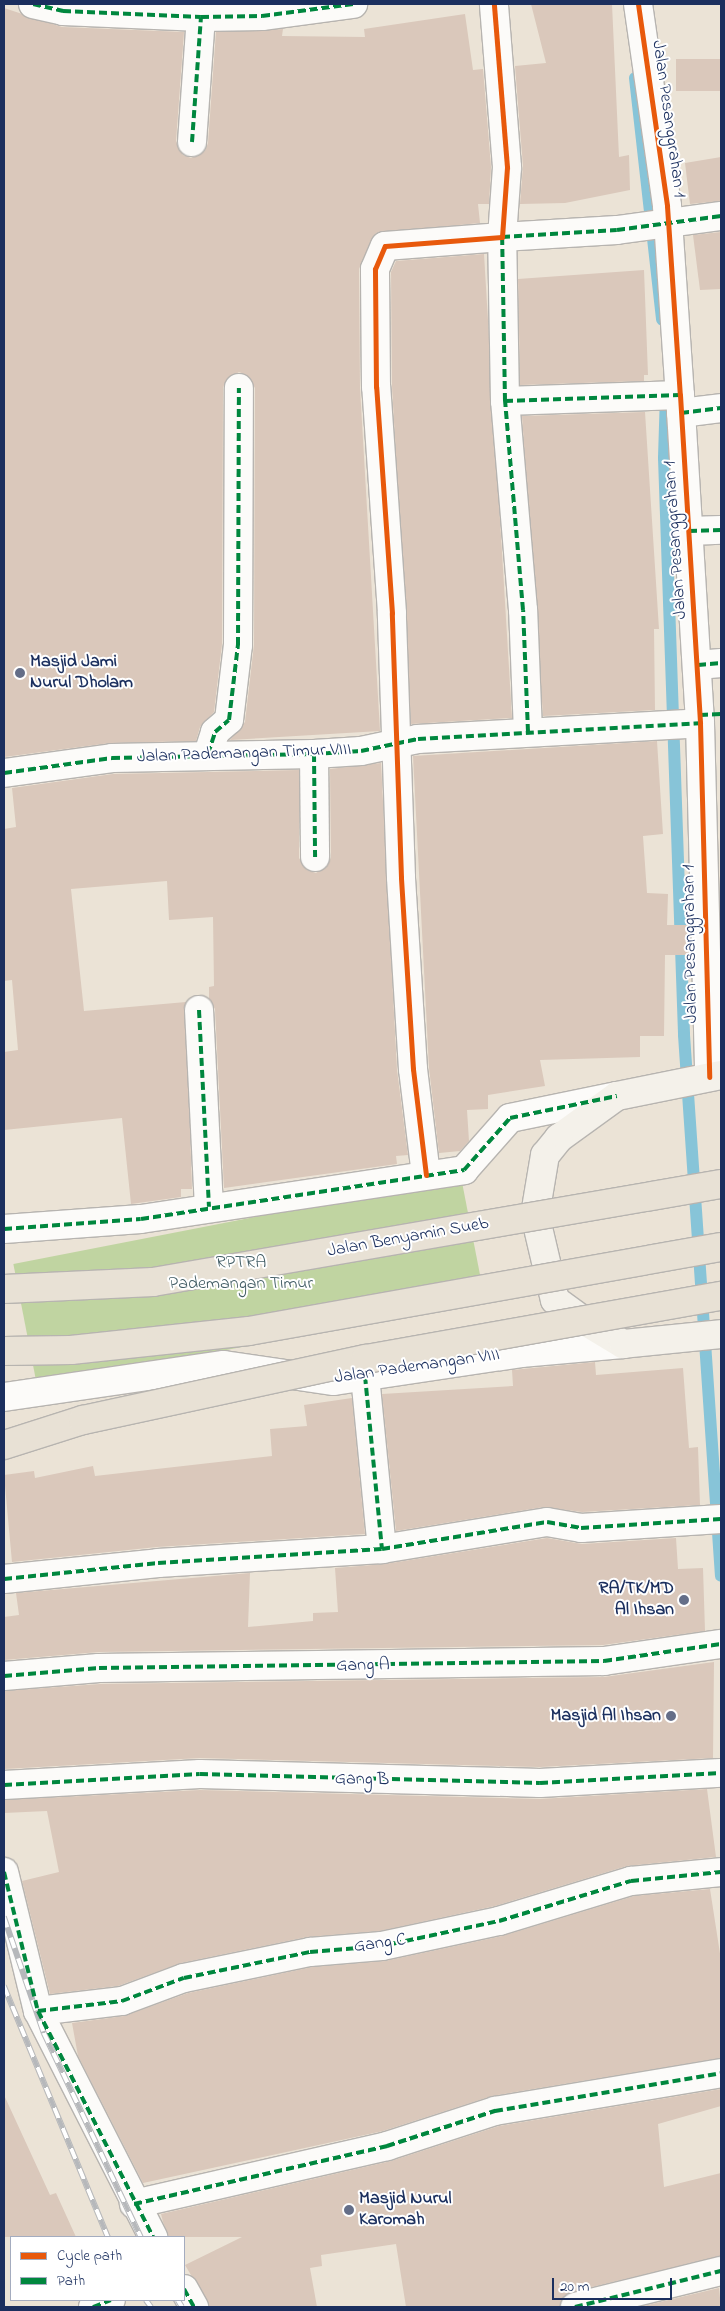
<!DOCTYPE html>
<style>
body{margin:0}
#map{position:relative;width:725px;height:2311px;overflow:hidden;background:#ebe3d6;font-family:"Indie Flower",sans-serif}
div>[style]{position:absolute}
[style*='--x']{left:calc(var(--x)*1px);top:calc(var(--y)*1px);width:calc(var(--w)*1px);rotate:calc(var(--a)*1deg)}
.green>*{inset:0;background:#c0d4a1;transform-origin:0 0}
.stream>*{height:12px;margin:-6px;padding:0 6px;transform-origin:6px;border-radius:6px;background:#87c4d8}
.building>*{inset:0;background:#dac8bb;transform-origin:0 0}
.roads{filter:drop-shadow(1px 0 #b7b4b0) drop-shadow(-1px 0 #b7b4b0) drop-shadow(0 1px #b7b4b0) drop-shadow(0 -1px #b7b4b0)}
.minor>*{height:28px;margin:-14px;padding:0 14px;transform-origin:14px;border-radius:14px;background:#fcfbf9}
.secondary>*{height:28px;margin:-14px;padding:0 14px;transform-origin:14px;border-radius:14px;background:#f4f1ea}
.rail>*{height:5.5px;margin-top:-2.75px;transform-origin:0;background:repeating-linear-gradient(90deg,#fff 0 11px,#b6b8bb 0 22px);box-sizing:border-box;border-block:1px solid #b6b8bb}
.bridges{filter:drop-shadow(1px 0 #b7b4b0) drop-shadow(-1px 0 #b7b4b0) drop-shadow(0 1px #b7b4b0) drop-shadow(0 -1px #b7b4b0)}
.primary-bridge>*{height:28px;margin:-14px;padding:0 14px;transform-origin:14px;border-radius:14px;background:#e8e1d5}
.motorway-bridge>*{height:28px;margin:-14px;padding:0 14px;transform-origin:14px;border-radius:14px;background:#e8e1d5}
.quiet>*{height:4px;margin-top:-2px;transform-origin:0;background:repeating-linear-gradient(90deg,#00873e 0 8px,transparent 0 12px)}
.cycleway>*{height:5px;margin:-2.5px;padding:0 2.5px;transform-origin:2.5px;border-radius:2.5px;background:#e8590c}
.dots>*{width:14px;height:14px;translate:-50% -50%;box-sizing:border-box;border:2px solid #fff;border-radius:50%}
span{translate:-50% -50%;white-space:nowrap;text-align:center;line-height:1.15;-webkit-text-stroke:4px #fff;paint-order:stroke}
.street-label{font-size:18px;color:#1b2f5e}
.poi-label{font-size:18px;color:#1b2f5e;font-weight:700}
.left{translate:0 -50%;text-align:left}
.right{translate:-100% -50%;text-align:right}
.park-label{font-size:18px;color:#425d65}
.frame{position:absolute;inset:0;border:5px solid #1b2f5e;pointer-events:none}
.legend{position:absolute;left:10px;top:2236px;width:175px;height:65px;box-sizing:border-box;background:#fff;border:1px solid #a4acbf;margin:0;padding:6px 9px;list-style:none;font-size:15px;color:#1b2f5e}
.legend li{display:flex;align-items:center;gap:10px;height:25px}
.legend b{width:25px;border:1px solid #a4acbf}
.scale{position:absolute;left:552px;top:2278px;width:120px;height:22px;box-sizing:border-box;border:2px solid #1b2f5e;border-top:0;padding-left:6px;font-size:15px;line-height:18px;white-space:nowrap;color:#1b2f5e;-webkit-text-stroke:4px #fff;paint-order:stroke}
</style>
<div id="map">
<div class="green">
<div style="left:461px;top:1177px;width:125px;height:456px;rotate:79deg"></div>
</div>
<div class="stream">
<div style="--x:635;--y:78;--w:243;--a:83.6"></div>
<div style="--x:666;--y:394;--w:64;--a:91.8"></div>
<div style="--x:664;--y:458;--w:577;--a:88.01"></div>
<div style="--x:684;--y:1035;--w:542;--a:86.09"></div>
</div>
<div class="building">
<div style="clip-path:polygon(531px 4px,612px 4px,619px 157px,629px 155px,630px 190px,565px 203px,520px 204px,523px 166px,515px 66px,546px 63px)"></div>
<div style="clip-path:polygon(4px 8px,62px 27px,184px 32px,176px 141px,183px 155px,191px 158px,205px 151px,208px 143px,216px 32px,283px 29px,282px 36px,365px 37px,364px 29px,465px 14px,473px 70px,483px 69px,491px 167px,489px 204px,478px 204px,480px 223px,376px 233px,359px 269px,360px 388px,380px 731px,230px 740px,245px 722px,254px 645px,255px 388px,247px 375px,239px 372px,226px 380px,223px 388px,222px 644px,214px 712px,200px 727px,196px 741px,110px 743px,4px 757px)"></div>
<div style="left:721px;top:59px;width:32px;height:45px;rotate:90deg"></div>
<div style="clip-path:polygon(721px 157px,721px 201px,690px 204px,685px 163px)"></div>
<div style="clip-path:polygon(721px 232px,721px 289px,700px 290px,693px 235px)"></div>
<div style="clip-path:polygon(484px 254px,512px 718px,411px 724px,392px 386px,391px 272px,396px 261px)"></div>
<div style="clip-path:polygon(644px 270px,648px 375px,644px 375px,644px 381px,520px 385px,518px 279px)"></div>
<div style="clip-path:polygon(645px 412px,659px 629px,654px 629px,655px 710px,543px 716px,522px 416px)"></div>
<div style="clip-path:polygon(657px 741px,663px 834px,643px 836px,647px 893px,668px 894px,667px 925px,690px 925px,690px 955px,665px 955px,664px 1036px,640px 1036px,640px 1057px,540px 1060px,545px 1086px,488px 1095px,488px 1109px,467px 1110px,469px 1141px,460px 1151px,439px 1153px,429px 1068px,413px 756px)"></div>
<div style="clip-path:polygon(381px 763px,397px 1070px,408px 1155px,396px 1156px,397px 1164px,224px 1188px,215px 1009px,209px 999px,209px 987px,214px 986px,213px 917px,169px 920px,167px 881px,71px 889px,84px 1011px,186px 1002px,192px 1189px,181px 1189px,181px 1197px,131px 1204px,122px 1118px,4px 1130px,4px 1052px,18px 1050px,12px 980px,4px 981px,4px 829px,16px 827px,12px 788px,113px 774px,299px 770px,299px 858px,307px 870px,316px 873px,328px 865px,331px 857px,330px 769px)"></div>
<div style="clip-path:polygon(595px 1362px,596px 1375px,683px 1368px,689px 1448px,698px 1447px,700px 1505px,582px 1512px,544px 1507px,396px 1531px,382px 1394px,513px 1386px,512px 1370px)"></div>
<div style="clip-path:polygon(352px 1398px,365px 1534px,157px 1547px,12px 1562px,4px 1475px,34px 1471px,35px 1478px,93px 1466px,95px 1476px,272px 1456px,270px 1429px,307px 1426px,304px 1405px)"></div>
<div style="clip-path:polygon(547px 1538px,582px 1544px,676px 1538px,678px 1569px,703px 1568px,705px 1631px,603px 1645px,99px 1652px,4px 1660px,4px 1617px,19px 1615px,16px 1593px,250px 1573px,248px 1627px,313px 1621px,313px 1613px,338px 1612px,335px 1568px,385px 1564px)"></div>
<div style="clip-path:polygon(714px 1662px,713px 1758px,540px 1767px,200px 1758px,4px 1769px,4px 1691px,100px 1684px,604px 1677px)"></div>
<div style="clip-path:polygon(707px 1789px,716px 1857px,627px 1866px,495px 1906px,380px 1931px,307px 1937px,181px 1963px,118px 1986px,50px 1994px,22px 1881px,59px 1872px,47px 1811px,4px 1813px,4px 1800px,200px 1790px,540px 1799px)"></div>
<div style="clip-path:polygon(710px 1889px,721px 1960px,721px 2058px,492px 2096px,383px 2131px,143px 2183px,78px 2056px,72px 2023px,124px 2016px,188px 1993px,312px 1967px,385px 1961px,502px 1936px,634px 1896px)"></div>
<div style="clip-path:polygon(721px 2089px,721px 2106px,658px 2124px,664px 2187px,721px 2173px,721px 2256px,571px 2292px,560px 2307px,406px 2307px,396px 2244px,321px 2255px,322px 2266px,310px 2268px,317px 2307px,210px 2307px,185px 2265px,242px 2237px,169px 2237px,163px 2222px,161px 2214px,391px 2161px,499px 2126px)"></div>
<div style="clip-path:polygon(4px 2095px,50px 2195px,56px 2193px,76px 2237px,4px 2237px)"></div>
<div style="clip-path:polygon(719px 2288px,721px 2307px,639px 2307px)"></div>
</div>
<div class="roads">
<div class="minor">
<div style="--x:33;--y:4;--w:31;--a:13"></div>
<div style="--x:63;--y:11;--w:138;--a:2.5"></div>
<div style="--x:201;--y:17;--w:61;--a:-0.9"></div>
<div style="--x:262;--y:16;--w:92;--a:-7.5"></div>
<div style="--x:638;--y:4;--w:204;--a:81.8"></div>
<div style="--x:667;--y:206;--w:189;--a:86.1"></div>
<div style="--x:680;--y:395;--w:329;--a:86.5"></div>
<div style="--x:700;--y:723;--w:354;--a:88.5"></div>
<div style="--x:192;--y:142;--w:125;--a:-85.9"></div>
<div style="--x:505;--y:401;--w:175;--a:-2"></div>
<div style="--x:681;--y:413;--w:40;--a:-7.1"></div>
<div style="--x:689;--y:531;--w:32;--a:-2"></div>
<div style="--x:698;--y:665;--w:23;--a:-5"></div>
<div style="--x:528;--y:732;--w:122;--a:-92.3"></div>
<div style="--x:523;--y:610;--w:210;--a:-94.9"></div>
<div style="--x:505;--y:401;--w:164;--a:-91"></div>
<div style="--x:502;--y:237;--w:115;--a:-3.5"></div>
<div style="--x:617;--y:230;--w:105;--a:-7.7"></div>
<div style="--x:208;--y:754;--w:23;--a:-72"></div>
<div style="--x:215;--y:732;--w:18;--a:-41"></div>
<div style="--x:229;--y:720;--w:76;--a:-83.2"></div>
<div style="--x:238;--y:645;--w:257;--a:-89.8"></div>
<div style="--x:314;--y:754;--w:103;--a:89.4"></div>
<div style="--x:4;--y:773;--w:109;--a:-7.9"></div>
<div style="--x:112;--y:758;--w:202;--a:-1.1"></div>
<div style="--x:314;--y:754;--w:47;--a:-3.7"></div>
<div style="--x:361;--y:751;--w:58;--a:-11.9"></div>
<div style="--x:418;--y:739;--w:282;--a:-3.2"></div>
<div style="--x:199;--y:1010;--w:197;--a:87.1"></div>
<div style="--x:426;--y:1175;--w:107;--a:-97"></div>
<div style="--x:413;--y:1069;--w:192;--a:-93.6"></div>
<div style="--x:401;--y:877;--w:264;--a:-92"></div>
<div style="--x:392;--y:613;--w:227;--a:-94"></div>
<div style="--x:376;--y:387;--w:118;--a:-90.5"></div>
<div style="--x:375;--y:269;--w:25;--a:-67"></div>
<div style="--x:385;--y:246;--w:117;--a:-4.4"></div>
<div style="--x:502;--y:237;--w:70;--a:-85.9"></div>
<div style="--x:507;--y:167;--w:164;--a:-94.6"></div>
<div style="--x:4;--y:1229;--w:137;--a:-4.2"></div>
<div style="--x:141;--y:1219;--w:327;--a:-8.6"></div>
<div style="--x:464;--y:1170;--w:69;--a:-48.5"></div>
<div style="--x:510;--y:1118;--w:109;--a:-11.6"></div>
<div style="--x:365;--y:1376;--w:174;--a:84.4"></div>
<div style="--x:4;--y:1397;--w:222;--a:-8.3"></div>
<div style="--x:224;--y:1365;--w:111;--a:8.3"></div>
<div style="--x:334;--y:1381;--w:189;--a:-8.5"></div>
<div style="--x:521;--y:1353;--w:102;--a:-5"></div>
<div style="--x:4;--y:1579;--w:155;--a:-5.9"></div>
<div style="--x:158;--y:1563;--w:224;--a:-3.6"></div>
<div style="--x:382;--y:1549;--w:167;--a:-9.3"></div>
<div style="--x:547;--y:1522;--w:35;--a:10"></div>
<div style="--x:581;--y:1528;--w:140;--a:-3.7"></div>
<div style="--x:4;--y:1676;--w:95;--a:-4.8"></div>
<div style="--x:99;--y:1668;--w:505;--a:-0.79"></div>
<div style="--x:604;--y:1661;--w:118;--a:-8.3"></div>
<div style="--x:4;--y:1785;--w:196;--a:-3.2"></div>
<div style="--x:200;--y:1774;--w:340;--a:1.5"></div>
<div style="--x:540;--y:1783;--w:181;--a:-3.2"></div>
<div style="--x:4;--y:1872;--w:143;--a:76.3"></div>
<div style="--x:38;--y:2011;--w:254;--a:63"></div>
<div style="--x:38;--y:2011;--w:85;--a:-6.8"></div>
<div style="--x:122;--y:2001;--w:66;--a:-20.4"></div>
<div style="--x:184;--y:1978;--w:129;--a:-11.7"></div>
<div style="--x:310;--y:1952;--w:72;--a:-4.8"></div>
<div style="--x:382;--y:1946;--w:120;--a:-12.1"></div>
<div style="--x:499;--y:1921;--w:138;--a:-16.9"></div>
<div style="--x:631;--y:1881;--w:90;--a:-5.7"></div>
<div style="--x:134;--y:2204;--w:260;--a:-12.9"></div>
<div style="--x:387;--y:2146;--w:114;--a:-18"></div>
<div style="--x:495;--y:2111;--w:229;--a:-9.5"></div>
<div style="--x:184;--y:2289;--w:21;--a:61"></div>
<div style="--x:93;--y:2307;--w:19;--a:-21"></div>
<div style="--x:575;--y:2307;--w:150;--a:-13.9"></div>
</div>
<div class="secondary">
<div style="--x:721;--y:1075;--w:106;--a:168.6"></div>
<div style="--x:617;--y:1096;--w:72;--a:144.1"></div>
<div style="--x:559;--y:1138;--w:22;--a:129"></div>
<div style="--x:545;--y:1155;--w:61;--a:99.5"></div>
<div style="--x:535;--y:1215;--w:87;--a:76.8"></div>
<div style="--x:555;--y:1300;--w:34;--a:36"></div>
<div style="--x:583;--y:1320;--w:47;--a:31"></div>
<div style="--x:623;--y:1344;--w:99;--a:-5.8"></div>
</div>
</div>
<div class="rail">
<div style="--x:4;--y:1917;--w:123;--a:71"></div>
<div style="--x:44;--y:2033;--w:226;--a:64.6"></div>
<div style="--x:4;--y:1986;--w:272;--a:67.5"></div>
<div style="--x:146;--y:2300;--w:9;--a:54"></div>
<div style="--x:178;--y:2300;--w:8;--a:60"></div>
</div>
<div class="bridges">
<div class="primary-bridge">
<div style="--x:4;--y:1289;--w:149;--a:-2.7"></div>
<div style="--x:153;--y:1282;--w:576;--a:-9.79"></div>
<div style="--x:4;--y:1351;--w:67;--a:-0.9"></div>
<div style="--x:71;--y:1350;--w:179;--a:-6.1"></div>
<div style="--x:249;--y:1331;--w:479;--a:-10.1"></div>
</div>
<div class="motorway-bridge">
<div style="--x:4;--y:1445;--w:83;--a:-17.6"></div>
<div style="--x:83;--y:1420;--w:289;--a:-12.2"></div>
<div style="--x:366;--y:1359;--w:361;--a:-10.1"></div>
</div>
</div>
<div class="quiet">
<div style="--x:33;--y:4;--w:31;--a:13"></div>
<div style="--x:63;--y:11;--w:138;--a:2.5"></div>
<div style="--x:201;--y:17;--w:61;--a:-0.9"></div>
<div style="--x:262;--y:16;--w:92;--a:-7.5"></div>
<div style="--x:192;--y:142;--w:125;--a:-85.9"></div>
<div style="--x:505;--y:401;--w:175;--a:-2"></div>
<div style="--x:681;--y:413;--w:40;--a:-7.1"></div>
<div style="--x:689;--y:531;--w:32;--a:-2"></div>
<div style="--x:698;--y:665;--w:23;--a:-5"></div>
<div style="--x:700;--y:715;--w:21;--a:-3"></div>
<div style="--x:528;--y:732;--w:122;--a:-92.3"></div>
<div style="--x:523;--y:610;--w:210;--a:-94.9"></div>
<div style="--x:505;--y:401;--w:164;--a:-91"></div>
<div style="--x:502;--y:237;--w:115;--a:-3.5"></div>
<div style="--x:617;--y:230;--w:105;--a:-7.7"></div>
<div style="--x:208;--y:754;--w:23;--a:-72"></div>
<div style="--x:215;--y:732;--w:18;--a:-41"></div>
<div style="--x:229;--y:720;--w:76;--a:-83.2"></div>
<div style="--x:238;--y:645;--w:257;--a:-89.8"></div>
<div style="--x:314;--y:754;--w:103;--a:89.4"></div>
<div style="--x:4;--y:773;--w:109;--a:-7.9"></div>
<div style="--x:112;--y:758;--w:202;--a:-1.1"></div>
<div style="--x:314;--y:754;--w:47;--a:-3.7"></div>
<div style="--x:361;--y:751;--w:58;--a:-11.9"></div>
<div style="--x:418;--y:739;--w:282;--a:-3.2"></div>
<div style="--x:199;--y:1010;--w:197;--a:87.1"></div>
<div style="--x:4;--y:1229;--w:137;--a:-4.2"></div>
<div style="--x:141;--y:1219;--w:327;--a:-8.6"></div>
<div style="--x:464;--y:1170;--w:69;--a:-48.5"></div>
<div style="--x:510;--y:1118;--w:109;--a:-11.6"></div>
<div style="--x:365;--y:1376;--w:174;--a:84.4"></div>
<div style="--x:4;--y:1579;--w:155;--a:-5.9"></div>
<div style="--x:158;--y:1563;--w:224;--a:-3.6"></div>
<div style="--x:382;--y:1549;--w:167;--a:-9.3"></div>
<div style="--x:547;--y:1522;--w:35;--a:10"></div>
<div style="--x:581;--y:1528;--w:140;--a:-3.7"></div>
<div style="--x:4;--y:1676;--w:95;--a:-4.8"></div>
<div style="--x:99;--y:1668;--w:505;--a:-0.79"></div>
<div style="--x:604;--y:1661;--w:118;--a:-8.3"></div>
<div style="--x:4;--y:1785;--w:196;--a:-3.2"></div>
<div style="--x:200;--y:1774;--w:340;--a:1.5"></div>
<div style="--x:540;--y:1783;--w:181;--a:-3.2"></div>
<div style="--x:4;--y:1872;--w:143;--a:76.3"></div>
<div style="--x:38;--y:2011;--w:254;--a:63"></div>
<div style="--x:38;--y:2011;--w:85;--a:-6.8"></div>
<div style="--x:122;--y:2001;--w:66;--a:-20.4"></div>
<div style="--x:184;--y:1978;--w:129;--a:-11.7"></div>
<div style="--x:310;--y:1952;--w:72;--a:-4.8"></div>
<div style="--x:382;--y:1946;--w:120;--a:-12.1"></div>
<div style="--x:499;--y:1921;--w:138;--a:-16.9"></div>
<div style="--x:631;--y:1881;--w:90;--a:-5.7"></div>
<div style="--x:134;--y:2204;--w:260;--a:-12.9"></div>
<div style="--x:387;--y:2146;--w:114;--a:-18"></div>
<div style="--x:495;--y:2111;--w:229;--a:-9.5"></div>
<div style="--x:184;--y:2289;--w:21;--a:61"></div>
<div style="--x:93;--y:2307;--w:19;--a:-21"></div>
<div style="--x:575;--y:2307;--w:150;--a:-13.9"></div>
</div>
<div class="cycleway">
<div style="--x:638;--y:4;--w:204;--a:81.8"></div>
<div style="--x:667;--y:206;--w:189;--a:86.1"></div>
<div style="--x:680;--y:395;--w:329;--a:86.5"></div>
<div style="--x:700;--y:723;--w:354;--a:88.5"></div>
<div style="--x:426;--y:1175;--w:107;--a:-97"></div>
<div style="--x:413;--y:1069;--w:192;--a:-93.6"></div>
<div style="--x:401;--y:877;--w:264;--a:-92"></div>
<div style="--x:392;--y:613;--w:227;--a:-94"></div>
<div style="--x:376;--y:387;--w:118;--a:-90.5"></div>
<div style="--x:375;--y:269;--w:25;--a:-67"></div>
<div style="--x:385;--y:246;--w:117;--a:-4.4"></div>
<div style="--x:502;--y:237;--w:70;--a:-85.9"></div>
<div style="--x:507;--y:167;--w:164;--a:-94.6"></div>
</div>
<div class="dots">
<div style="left:20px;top:673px;background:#646e88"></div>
<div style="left:684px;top:1600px;background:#646e88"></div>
<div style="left:671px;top:1716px;background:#646e88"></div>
<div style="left:349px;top:2210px;background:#646e88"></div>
</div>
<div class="street-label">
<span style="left:668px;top:119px;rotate:82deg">Jalan Pesanggrahan 1</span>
<span style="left:676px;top:540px;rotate:-94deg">Jalan Pesanggrahan 1</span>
<span style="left:244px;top:754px;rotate:-2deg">Jalan Pademangan Timur VIII</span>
<span style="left:691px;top:944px;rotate:-91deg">Jalan Pesanggrahan 1</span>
<span style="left:408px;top:1238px;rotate:-10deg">Jalan Benyamin Sueb</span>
<span style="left:417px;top:1367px;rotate:-8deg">Jalan Pademangan VIII</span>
<span style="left:363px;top:1666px;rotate:-1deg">Gang A</span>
<span style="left:362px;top:1780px;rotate:1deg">Gang B</span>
<span style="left:380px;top:1944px;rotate:-8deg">Gang C</span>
</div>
<div class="poi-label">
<span class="left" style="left:30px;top:673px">Masjid Jami<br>Nurul Dholam</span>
<span class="right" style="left:674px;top:1600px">RA/TK/MD<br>Al Ihsan</span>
<span class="right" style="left:661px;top:1716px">Masjid Al Ihsan</span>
<span class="left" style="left:359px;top:2210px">Masjid Nurul<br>Karomah</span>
</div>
<div class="park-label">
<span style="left:241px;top:1274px">RPTRA<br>Pademangan Timur</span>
</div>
<div class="frame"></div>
<ul class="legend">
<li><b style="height:6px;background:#e8590c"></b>Cycle path</li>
<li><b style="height:6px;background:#00873e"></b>Path</li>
</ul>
<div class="scale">20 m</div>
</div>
